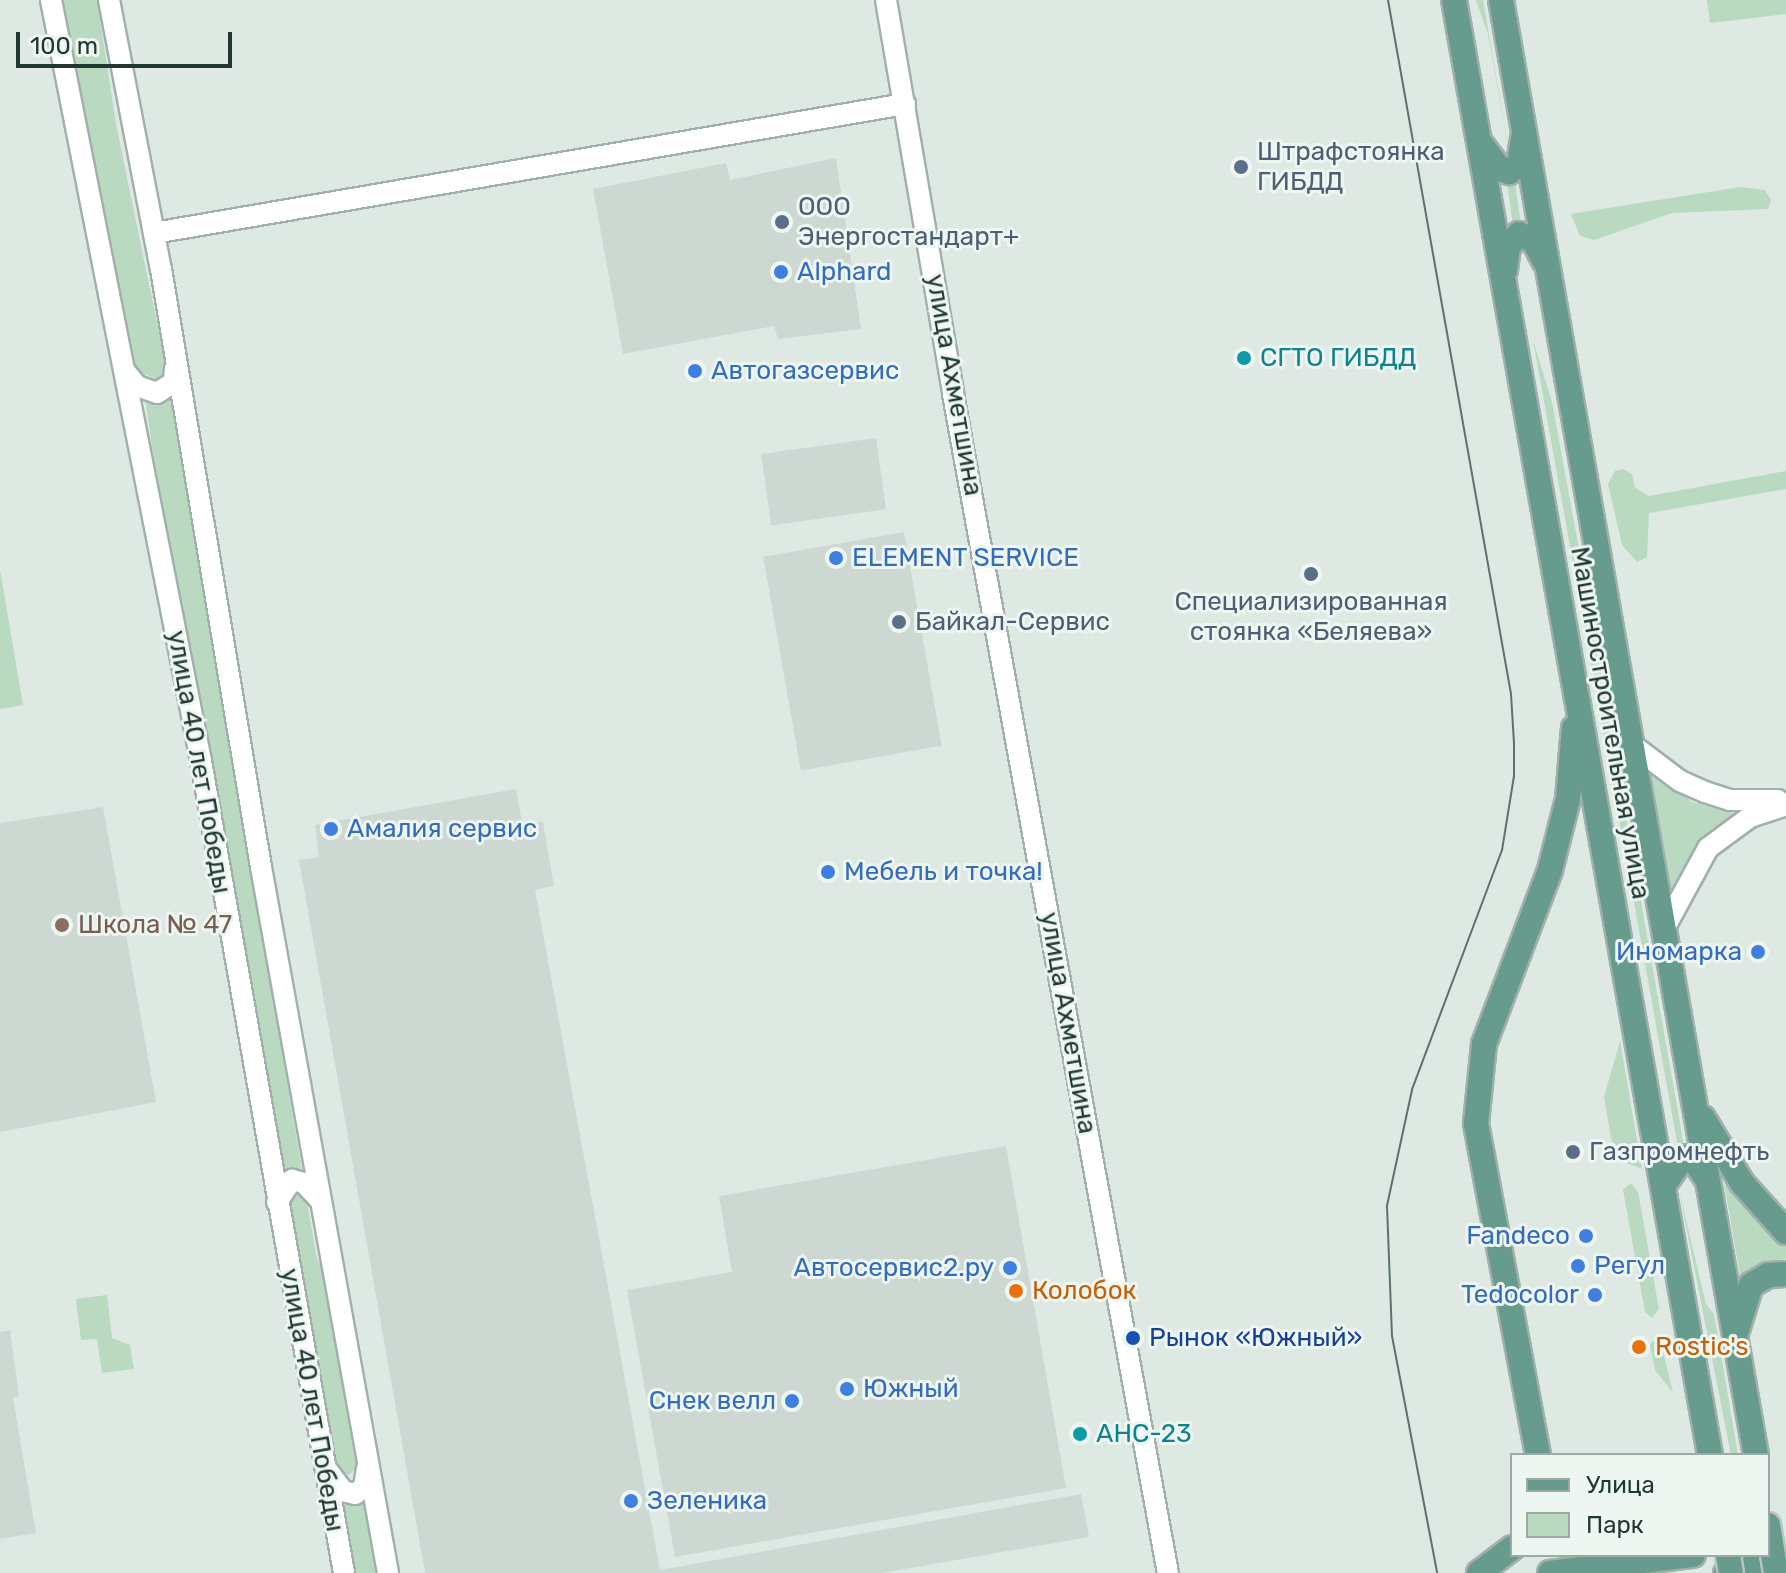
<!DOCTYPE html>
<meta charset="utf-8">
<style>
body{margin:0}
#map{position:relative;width:1786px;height:1573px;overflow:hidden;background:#dee9e4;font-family:Rubik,sans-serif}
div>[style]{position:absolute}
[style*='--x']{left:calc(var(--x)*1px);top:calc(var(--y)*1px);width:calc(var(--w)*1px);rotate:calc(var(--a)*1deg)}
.built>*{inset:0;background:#cdd8d3;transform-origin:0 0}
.green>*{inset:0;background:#b9d9c1;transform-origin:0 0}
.roads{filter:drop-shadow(2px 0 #a2b0ab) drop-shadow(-2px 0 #a2b0ab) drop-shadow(0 2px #a2b0ab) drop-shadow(0 -2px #a2b0ab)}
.minor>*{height:20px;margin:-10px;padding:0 10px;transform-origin:10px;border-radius:10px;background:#fff}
.major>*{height:24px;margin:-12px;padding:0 12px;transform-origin:12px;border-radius:12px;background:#669b8d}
.tram>*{height:2px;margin:-1px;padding:0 1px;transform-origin:1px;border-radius:1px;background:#5b736c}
.bridges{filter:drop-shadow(2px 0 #bcc3c1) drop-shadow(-2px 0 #bcc3c1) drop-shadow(0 2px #bcc3c1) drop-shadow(0 -2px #bcc3c1)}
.major-bridge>*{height:24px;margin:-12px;padding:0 12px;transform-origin:12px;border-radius:12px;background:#669b8d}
.dots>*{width:22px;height:22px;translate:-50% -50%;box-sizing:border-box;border:4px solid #eef6f2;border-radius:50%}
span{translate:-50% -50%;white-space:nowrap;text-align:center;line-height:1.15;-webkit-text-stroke:6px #eef6f2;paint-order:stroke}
.service-label{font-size:26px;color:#4e5e75}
.left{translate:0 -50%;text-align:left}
.shop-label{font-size:26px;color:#366cbe}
.right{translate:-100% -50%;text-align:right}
.culture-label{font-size:26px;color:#0d838f}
.street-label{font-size:26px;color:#213731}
.education-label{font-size:26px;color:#785e54}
.food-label{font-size:26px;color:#c56008}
.transit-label{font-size:26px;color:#164399}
.legend{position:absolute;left:1510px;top:1453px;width:260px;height:104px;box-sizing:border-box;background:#eef6f2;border:2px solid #9caaa5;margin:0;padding:10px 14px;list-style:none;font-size:24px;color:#213731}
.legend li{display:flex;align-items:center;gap:16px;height:40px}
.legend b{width:40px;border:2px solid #9caaa5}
.scale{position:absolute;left:16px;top:32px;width:216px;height:36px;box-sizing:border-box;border:4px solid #213731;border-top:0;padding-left:10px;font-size:24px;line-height:28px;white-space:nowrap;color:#213731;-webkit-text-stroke:6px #eef6f2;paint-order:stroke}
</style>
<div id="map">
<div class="built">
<div style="clip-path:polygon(836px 158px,861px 329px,778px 339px,774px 326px,623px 354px,593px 189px,726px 163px,730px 180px)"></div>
<div style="left:876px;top:438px;width:72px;height:116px;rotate:82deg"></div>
<div style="left:904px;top:532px;width:217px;height:143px;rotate:80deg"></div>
<div style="clip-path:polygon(516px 789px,522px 822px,543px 822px,554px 886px,535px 890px,660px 1570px,1081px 1494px,1089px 1537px,882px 1573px,425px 1573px,299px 860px,319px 857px,315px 825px)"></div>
<div style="clip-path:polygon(103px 807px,156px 1102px,0 1132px,0 823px)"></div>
<div style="clip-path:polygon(1006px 1146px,1066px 1488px,675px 1557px,627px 1290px,732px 1272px,719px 1196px)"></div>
<div style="clip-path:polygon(10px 1330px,19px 1396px,13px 1398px,36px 1533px,0 1539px,0 1332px)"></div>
</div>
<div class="green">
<div style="clip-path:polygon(60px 0,97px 0,116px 124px,165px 362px,164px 373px,156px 379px,135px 370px)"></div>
<div style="clip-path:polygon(1476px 0,1483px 0,1511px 163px,1488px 34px)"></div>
<div style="clip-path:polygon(1707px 0,1786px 0,1786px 14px,1710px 23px)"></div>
<div style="left:1514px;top:175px;width:48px;height:8px;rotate:82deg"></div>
<div style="clip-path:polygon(1740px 187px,1765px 190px,1771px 200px,1768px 209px,1672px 213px,1594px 240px,1580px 236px,1571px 214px)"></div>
<div style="clip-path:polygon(1533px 340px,1552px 402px,1579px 549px,1685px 1152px,1679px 1153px)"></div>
<div style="clip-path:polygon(171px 395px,302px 1170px,299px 1173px,280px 1176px,152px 446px,145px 398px)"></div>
<div style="clip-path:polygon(1623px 469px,1632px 474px,1635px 488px,1649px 496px,1786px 471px,1786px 489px,1649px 513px,1647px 557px,1637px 562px,1622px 545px,1608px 484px,1615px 471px)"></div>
<div style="clip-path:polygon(0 570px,23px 705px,0 709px)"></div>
<div style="clip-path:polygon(1649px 762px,1692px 802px,1738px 814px,1672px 895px)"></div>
<div style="clip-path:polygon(1620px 1041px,1642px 1169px,1627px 1163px,1611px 1139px,1604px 1097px)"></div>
<div style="clip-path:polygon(1631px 1183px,1638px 1192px,1659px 1309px,1652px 1318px,1645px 1312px,1623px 1190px)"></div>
<div style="clip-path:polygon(1724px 1183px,1786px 1244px,1786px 1259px,1757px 1265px,1741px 1281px)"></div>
<div style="clip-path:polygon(298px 1190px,306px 1196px,317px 1259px,326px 1276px,360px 1464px,349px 1475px,337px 1469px,318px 1358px,307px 1330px,285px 1201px)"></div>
<div style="clip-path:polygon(1679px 1190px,1706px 1304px,1714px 1314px,1738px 1455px,1731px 1455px)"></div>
<div style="clip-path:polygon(107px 1295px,112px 1338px,130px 1345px,134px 1369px,102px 1373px,97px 1339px,81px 1340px,76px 1299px)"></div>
<div style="clip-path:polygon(1655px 1339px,1661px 1343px,1673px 1393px,1655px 1370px,1650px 1345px)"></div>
<div style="clip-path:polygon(367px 1494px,379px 1573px,351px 1573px,344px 1499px)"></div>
</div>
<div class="roads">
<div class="minor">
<div style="--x:51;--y:0;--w:776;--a:78.85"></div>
<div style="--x:201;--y:761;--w:824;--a:80.01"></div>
<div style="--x:109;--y:0;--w:274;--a:79.1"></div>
<div style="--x:161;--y:269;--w:606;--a:80.51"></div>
<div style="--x:261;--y:867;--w:717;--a:79.8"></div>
<div style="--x:886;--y:0;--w:400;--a:80.3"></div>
<div style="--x:953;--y:394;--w:1198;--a:79.67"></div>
<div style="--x:154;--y:233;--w:762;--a:-9.75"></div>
<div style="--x:124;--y:370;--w:21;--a:51"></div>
<div style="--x:137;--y:386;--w:21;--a:19"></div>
<div style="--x:157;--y:393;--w:20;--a:-33"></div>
<div style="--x:174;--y:382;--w:13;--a:-86"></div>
<div style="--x:1631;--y:744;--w:61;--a:37.1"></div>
<div style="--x:1680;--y:781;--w:27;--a:24"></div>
<div style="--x:1705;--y:792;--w:26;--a:18"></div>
<div style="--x:1730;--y:800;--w:48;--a:0"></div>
<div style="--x:1664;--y:929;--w:92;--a:-61.5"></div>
<div style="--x:1708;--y:848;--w:52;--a:-36.4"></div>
<div style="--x:1750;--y:817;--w:38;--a:-18"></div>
<div style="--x:277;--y:1202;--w:27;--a:-56"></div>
<div style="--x:292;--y:1180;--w:12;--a:14"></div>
<div style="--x:304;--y:1183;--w:25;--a:47"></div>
<div style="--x:328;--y:1471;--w:25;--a:53"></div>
<div style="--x:343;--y:1491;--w:12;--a:14"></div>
<div style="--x:355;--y:1494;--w:11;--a:-38"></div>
<div style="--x:364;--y:1487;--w:19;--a:-81"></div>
</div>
<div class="major">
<div style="--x:1454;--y:0;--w:1477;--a:80.02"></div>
<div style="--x:1501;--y:0;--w:1477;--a:80.06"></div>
<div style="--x:1481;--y:144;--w:30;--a:53"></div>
<div style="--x:1499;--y:168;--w:11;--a:22"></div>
<div style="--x:1509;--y:172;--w:13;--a:-39"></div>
<div style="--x:1519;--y:164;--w:26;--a:-81"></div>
<div style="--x:1505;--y:270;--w:23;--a:-83"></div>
<div style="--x:1508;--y:247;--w:17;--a:-50"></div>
<div style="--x:1519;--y:234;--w:17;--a:25"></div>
<div style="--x:1534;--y:241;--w:22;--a:63"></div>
<div style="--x:1703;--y:1118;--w:76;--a:59"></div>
<div style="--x:1742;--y:1183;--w:66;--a:48.1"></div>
<div style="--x:1663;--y:1186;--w:35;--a:-55"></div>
<div style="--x:1683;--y:1157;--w:10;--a:11"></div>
<div style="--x:1693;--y:1159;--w:24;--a:55"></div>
<div style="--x:1737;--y:1330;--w:47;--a:-72.7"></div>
<div style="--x:1751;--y:1285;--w:20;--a:-30"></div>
<div style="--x:1768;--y:1275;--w:18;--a:-3"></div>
<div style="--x:1538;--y:1455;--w:338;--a:-100.6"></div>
<div style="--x:1476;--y:1123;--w:79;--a:-84.2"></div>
<div style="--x:1484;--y:1044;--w:186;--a:-69.2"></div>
<div style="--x:1550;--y:870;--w:73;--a:-75.8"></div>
<div style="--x:1568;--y:799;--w:71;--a:-85.2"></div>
<div style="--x:1479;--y:1573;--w:41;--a:-37.1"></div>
<div style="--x:1550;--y:1573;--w:144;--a:-7.2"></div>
<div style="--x:1726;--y:1573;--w:61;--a:-10.4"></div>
</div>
</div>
<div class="tram">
<div style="--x:1388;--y:0;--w:705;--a:79.95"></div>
<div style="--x:1511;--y:694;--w:49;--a:86.5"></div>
<div style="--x:1514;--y:743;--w:33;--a:90"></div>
<div style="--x:1514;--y:776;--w:75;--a:99.2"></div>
<div style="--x:1502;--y:850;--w:256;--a:110.6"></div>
<div style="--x:1412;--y:1090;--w:119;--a:102.2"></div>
<div style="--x:1387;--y:1206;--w:130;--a:87.8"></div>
<div style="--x:1392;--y:1336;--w:241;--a:79.2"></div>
</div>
<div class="bridges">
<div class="major-bridge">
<div style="--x:1768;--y:1525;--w:49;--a:80.5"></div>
<div style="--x:1728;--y:1555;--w:18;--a:81"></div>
</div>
</div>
<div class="dots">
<div style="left:1241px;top:167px;background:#5c6f8a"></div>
<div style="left:782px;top:222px;background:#5c6f8a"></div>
<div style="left:781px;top:272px;background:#3f7fe0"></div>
<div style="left:1244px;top:358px;background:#0f9aa8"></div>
<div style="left:695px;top:371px;background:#3f7fe0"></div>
<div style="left:836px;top:558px;background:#3f7fe0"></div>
<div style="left:1311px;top:574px;background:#5c6f8a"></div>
<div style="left:899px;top:622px;background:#5c6f8a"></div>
<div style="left:331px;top:829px;background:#3f7fe0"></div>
<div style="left:828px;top:872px;background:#3f7fe0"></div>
<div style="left:62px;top:925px;background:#8d6e63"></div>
<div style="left:1758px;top:952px;background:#3f7fe0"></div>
<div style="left:1573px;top:1152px;background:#5c6f8a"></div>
<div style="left:1586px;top:1236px;background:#3f7fe0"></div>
<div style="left:1578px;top:1266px;background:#3f7fe0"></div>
<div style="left:1010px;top:1268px;background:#3f7fe0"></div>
<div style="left:1016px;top:1291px;background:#e8710a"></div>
<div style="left:1595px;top:1295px;background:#3f7fe0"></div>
<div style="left:1133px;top:1338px;background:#1a4fb4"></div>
<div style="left:1639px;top:1347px;background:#e8710a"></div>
<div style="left:847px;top:1389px;background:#3f7fe0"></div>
<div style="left:792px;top:1401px;background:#3f7fe0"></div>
<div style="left:1080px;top:1434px;background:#0f9aa8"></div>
<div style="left:631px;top:1501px;background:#3f7fe0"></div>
</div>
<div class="service-label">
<span class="left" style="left:1257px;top:167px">Штрафстоянка<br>ГИБДД</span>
<span class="left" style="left:798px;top:222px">ООО<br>Энергостандарт+</span>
<span style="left:1311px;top:617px">Специализированная<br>стоянка «Беляева»</span>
<span class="left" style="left:915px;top:622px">Байкал-Сервис</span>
<span class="left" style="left:1589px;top:1152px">Газпромнефть</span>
</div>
<div class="shop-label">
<span class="left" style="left:797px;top:272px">Alphard</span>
<span class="left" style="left:711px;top:371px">Автогазсервис</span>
<span class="left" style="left:852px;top:558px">ELEMENT SERVICE</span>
<span class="left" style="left:347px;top:829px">Амалия сервис</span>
<span class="left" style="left:844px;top:872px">Мебель и точка!</span>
<span class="right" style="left:1742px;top:952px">Иномарка</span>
<span class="right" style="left:1570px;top:1236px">Fandeco</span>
<span class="left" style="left:1594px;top:1266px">Регул</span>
<span class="right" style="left:994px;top:1268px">Автосервис2.ру</span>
<span class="right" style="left:1579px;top:1295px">Tedocolor</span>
<span class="left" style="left:863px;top:1389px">Южный</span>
<span class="right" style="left:776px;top:1401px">Снек велл</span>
<span class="left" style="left:647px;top:1501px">Зеленика</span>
</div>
<div class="culture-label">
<span class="left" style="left:1260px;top:358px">СГТО ГИБДД</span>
<span class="left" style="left:1096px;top:1434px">АНС-23</span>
</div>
<div class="street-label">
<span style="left:954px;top:385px;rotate:80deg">улица Ахметшина</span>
<span style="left:1610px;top:723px;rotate:80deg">Машиностроительная улица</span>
<span style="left:199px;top:762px;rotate:80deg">улица 40 лет Победы</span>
<span style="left:1068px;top:1023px;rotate:80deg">улица Ахметшина</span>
<span style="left:312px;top:1400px;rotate:80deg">улица 40 лет Победы</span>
</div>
<div class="education-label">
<span class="left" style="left:78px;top:925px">Школа № 47</span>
</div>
<div class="food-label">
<span class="left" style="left:1032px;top:1291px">Колобок</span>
<span class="left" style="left:1655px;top:1347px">Rostic's</span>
</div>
<div class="transit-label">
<span class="left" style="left:1149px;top:1338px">Рынок «Южный»</span>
</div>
<ul class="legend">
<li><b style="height:10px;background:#669b8d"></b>Улица</li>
<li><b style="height:22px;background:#b9d9c1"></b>Парк</li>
</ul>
<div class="scale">100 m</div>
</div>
